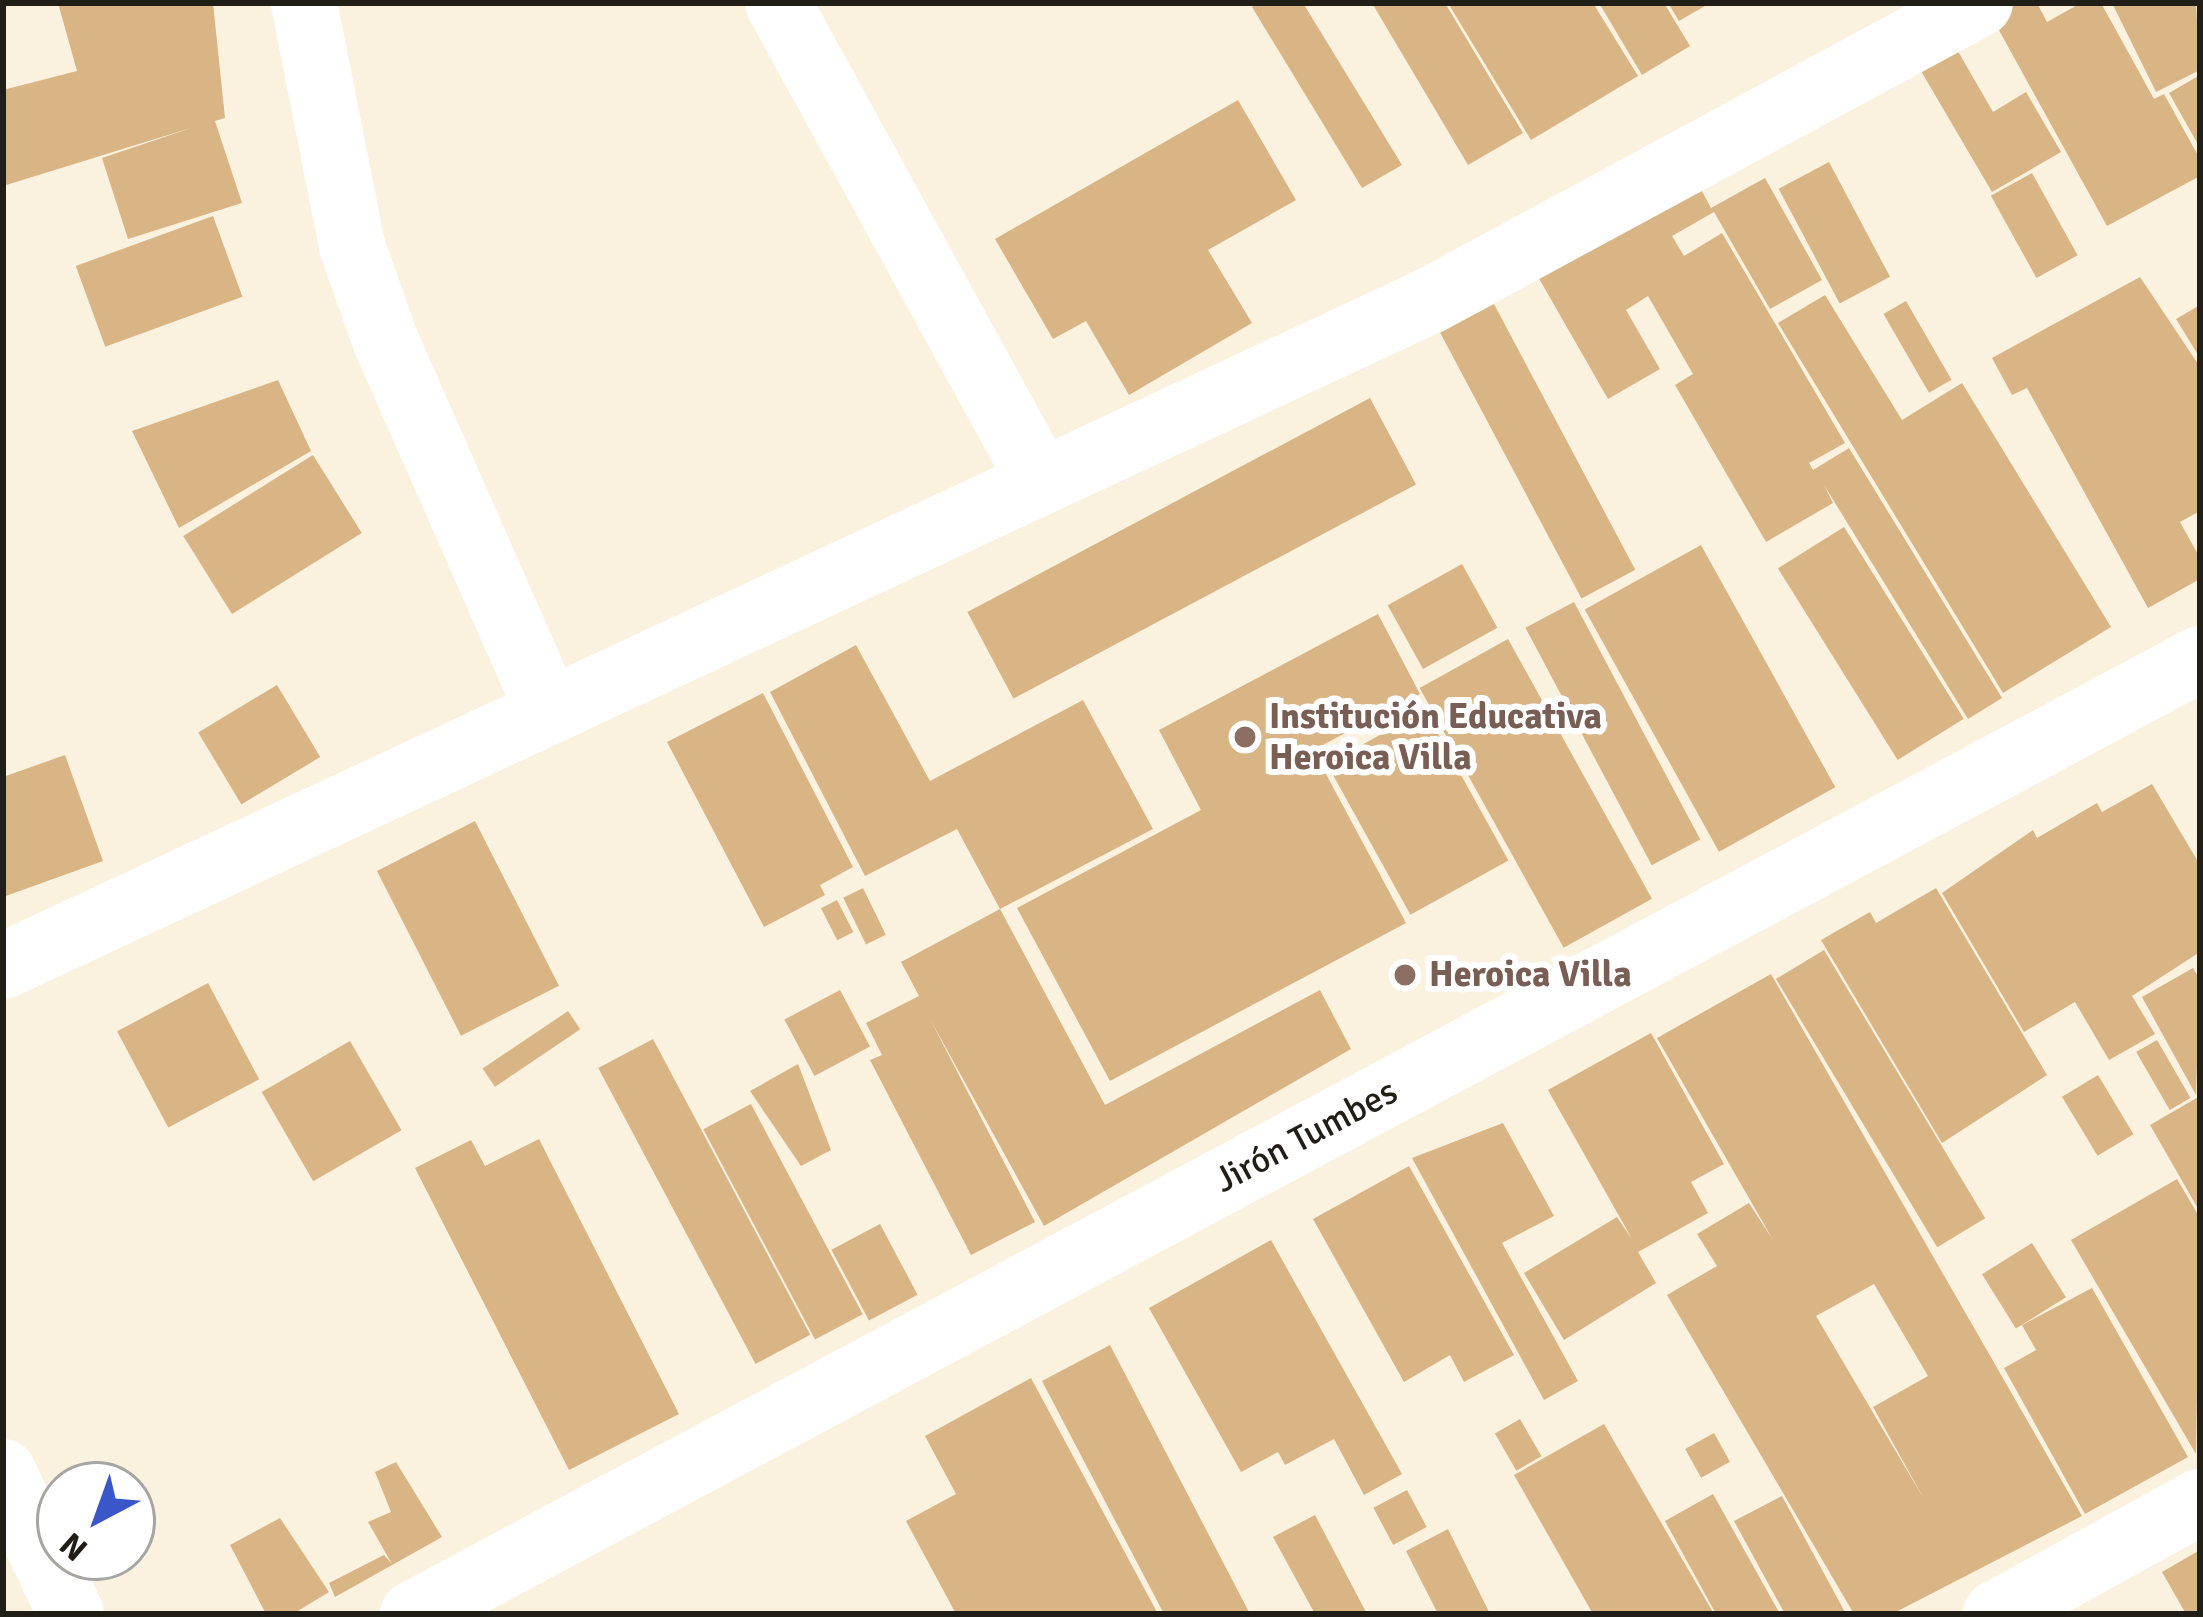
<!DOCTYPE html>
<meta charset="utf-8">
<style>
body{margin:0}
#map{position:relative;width:2203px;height:1617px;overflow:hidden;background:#fbf1df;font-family:Signika,sans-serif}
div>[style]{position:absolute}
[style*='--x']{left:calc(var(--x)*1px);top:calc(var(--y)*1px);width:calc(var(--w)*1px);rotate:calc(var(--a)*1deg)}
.building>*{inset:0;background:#d9b585;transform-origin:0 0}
.minor>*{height:66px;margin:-33px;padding:0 33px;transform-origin:33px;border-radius:33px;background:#fff}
.dots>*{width:33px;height:33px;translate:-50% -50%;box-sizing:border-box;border:6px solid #fff;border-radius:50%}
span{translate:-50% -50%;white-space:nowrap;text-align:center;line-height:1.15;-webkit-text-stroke:12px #fff;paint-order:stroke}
.education-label{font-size:36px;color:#785e54;font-weight:700}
.left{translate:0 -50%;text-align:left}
.street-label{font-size:36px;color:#211d17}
.frame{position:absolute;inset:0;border:6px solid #211d17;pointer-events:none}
.north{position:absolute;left:36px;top:1461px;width:120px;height:120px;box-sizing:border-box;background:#fff;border:3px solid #a6a5a2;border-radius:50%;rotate:221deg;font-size:33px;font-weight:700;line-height:48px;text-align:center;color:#211d17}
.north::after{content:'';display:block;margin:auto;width:42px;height:54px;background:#3957c9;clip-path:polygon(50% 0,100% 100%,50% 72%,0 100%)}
</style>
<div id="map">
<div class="building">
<div style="clip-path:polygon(58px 3px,213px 3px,225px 118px,215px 121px,242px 203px,128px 239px,102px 158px,194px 127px,3px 186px,3px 90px,77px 71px)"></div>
<div style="clip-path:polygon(1258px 3px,1303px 3px,1402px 165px,1362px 188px,1252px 7px)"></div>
<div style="clip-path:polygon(1372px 3px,1445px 3px,1523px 133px,1468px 165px)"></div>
<div style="clip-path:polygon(1448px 3px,1593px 3px,1638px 76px,1531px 140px)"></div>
<div style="clip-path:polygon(1599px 3px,1664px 3px,1690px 46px,1642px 75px)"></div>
<div style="clip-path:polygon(1668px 3px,1710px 3px,1679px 21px)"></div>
<div style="clip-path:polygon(2010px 3px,2037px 3px,2047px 22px,2081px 3px,2101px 3px,2154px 99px,2164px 94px,2200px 159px,2200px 176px,2107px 226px,1990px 14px)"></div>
<div style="clip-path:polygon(2112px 3px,2196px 3px,2200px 70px,2156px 92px)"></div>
<div style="clip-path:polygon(1955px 46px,1993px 112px,2026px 92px,2061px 152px,1992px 192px,1918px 66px)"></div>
<div style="clip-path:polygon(2200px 75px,2200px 148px,2169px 93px)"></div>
<div style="clip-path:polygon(1238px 100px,1296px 200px,1208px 250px,1252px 323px,1129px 395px,1086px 321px,1053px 339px,995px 239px)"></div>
<div style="left:1829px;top:162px;width:130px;height:57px;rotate:62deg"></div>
<div style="left:2032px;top:173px;width:94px;height:47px;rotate:61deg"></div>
<div style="clip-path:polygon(1765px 178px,1822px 280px,1770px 309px,1714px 212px,1672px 236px,1684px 256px,1722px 233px,1845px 443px,1809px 463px,1813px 470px,1849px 448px,2002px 698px,1968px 719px,1824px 485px,1833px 503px,1766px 542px,1675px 385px,1693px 374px,1648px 296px,1626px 310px,1660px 369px,1608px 399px,1537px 275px,1697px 182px,1711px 208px)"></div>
<div style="left:213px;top:216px;width:86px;height:146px;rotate:70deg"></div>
<div style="clip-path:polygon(2140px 277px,2200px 367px,2200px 511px,2180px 522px,2200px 558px,2200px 579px,2148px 608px,2027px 388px,2012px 395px,1992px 358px)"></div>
<div style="clip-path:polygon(1825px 295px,1902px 420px,1962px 383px,2111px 627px,2003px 693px,1778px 323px)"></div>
<div style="left:1906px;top:301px;width:91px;height:26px;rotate:60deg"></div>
<div style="left:1494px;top:304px;width:301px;height:61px;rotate:62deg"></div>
<div style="clip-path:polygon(2200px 305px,2200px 358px,2176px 319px)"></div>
<div style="clip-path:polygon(278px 380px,311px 451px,179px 528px,132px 431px)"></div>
<div style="left:1370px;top:398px;width:98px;height:456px;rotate:62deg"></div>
<div style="left:313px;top:455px;width:92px;height:153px;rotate:58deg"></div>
<div style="left:1844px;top:527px;width:226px;height:78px;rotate:58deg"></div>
<div style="left:1701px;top:545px;width:277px;height:133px;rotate:61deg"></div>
<div style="left:1462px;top:564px;width:73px;height:85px;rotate:61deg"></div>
<div style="left:1574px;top:602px;width:269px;height:55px;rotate:62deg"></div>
<div style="clip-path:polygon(1378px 614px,1420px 694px,1313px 750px,1406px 923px,1110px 1081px,1017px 908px,1201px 810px,1159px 730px)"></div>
<div style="left:1508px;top:639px;width:297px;height:101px;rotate:61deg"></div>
<div style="clip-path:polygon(856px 645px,930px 781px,1083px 700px,1153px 829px,1000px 909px,957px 829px,865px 876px,770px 692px)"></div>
<div style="left:277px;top:685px;width:84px;height:92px;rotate:59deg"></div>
<div style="clip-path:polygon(763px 693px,853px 867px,820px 885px,825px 895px,764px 927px,667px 742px)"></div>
<div style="left:1425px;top:710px;width:172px;height:112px;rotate:61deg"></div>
<div style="clip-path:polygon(65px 755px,103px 861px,3px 897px,3px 777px)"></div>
<div style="clip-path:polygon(2152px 784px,2200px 865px,2200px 952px,2132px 996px,2155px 1034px,2109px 1060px,2075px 1002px,2024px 1032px,1942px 893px,2033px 830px,2037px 838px,2097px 803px,2102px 812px)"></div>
<div style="left:475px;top:821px;width:185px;height:110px;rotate:63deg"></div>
<div style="left:863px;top:888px;width:52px;height:22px;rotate:64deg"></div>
<div style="clip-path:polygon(1936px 888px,2047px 1075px,1942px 1143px,1821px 940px,1870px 912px,1876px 923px)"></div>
<div style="left:837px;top:900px;width:36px;height:18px;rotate:63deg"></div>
<div style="clip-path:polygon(1000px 909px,1105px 1105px,1320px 990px,1351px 1049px,1044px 1226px,930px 1019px,1035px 1222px,971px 1255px,870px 1060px,882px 1055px,866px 1023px,919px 996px,901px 962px)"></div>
<div style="left:1824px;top:950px;width:313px;height:56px;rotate:59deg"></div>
<div style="clip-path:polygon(2193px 968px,2200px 980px,2196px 1095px,2142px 997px)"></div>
<div style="clip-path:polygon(evenodd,1771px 974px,2082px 1516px,1892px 1614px,1854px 1614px,1667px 1295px,1717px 1266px,1697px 1234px,1749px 1203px,1773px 1240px,1657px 1038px,1771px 974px,1874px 1284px,1928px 1376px,1873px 1407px,1924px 1499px,1816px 1316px,1874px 1284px)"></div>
<div style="left:208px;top:983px;width:109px;height:103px;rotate:62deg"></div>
<div style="left:840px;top:990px;width:64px;height:63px;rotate:62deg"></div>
<div style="left:568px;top:1011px;width:22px;height:103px;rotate:56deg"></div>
<div style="clip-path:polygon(1651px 1033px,1724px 1164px,1691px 1182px,1708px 1213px,1638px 1252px,1656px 1283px,1564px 1340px,1524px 1273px,1617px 1217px,1632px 1239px,1548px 1090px)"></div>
<div style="left:653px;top:1039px;width:335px;height:62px;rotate:62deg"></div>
<div style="left:2157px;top:1040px;width:67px;height:24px;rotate:60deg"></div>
<div style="left:350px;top:1041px;width:103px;height:102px;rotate:60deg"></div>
<div style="clip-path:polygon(798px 1064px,831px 1150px,801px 1166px,750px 1091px)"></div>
<div style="left:2098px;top:1075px;width:69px;height:42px;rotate:59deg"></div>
<div style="clip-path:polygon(2200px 1096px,2200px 1212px,2150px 1125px)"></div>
<div style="left:751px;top:1104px;width:238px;height:54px;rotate:62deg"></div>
<div style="clip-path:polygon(1503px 1123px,1554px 1216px,1502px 1243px,1578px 1381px,1544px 1400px,1412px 1158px)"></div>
<div style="clip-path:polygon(539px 1139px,679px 1414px,569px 1470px,415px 1168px,471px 1140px,485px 1166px)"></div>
<div style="clip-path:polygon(1409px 1166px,1514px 1355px,1464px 1382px,1450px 1355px,1404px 1382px,1313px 1219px)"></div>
<div style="clip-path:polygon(2177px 1179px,2200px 1218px,2196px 1454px,2071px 1240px)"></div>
<div style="left:880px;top:1224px;width:80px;height:55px;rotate:62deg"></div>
<div style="clip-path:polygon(1271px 1240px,1402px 1474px,1364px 1495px,1334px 1439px,1285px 1465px,1278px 1452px,1241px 1472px,1149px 1308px)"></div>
<div style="left:2032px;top:1243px;width:64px;height:59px;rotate:58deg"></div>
<div style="clip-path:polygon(2092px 1288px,2188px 1457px,2085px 1514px,2004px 1368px,2036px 1350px,2022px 1325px)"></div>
<div style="clip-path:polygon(1110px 1345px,1250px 1614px,1164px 1614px,1042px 1381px)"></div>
<div style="clip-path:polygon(1031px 1378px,1158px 1614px,956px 1614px,906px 1521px,956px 1494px,925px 1436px)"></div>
<div style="left:1520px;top:1419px;width:43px;height:29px;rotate:60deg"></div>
<div style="clip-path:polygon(1604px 1424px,1714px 1614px,1593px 1614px,1514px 1475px)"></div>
<div style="left:1714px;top:1433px;width:33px;height:33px;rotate:61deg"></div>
<div style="clip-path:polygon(396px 1462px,442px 1537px,335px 1597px,329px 1583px,384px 1555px,392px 1564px,368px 1522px,391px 1512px,375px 1472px)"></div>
<div style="left:1407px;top:1490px;width:42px;height:38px;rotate:62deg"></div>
<div style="clip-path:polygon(1713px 1494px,1780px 1614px,1716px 1614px,1665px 1521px)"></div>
<div style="clip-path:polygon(1782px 1496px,1846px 1614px,1785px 1614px,1734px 1521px)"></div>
<div style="clip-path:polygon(1315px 1515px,1367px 1614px,1315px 1614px,1273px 1537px)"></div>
<div style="clip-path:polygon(280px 1518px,329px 1592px,293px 1614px,266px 1614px,230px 1545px)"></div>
<div style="clip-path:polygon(1448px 1529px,1490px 1614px,1438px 1614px,1406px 1551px)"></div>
<div style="clip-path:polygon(2200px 1550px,2200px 1614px,2186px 1614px,2162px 1572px)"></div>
</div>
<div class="minor">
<div style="--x:304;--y:3;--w:248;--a:78.8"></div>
<div style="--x:352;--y:246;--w:102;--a:70.5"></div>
<div style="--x:386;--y:342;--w:403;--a:66.2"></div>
<div style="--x:778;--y:3;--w:546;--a:61.23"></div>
<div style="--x:3;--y:966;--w:1576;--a:-25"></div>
<div style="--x:1431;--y:300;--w:624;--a:-28.41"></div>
<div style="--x:3;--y:1472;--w:157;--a:64.4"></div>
<div style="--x:413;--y:1614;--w:2026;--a:-28.12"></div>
<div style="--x:1996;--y:1614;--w:233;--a:-28.8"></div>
</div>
<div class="dots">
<div style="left:1245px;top:737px;background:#8d6e63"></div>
<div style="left:1405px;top:975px;background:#8d6e63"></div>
</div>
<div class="education-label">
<span class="left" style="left:1269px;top:737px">Institución Educativa<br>Heroica Villa</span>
<span class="left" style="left:1429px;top:975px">Heroica Villa</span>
</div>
<div class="street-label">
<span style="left:1306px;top:1136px;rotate:-28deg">Jirón Tumbes</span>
</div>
<div class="frame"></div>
<div class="north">N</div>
</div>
